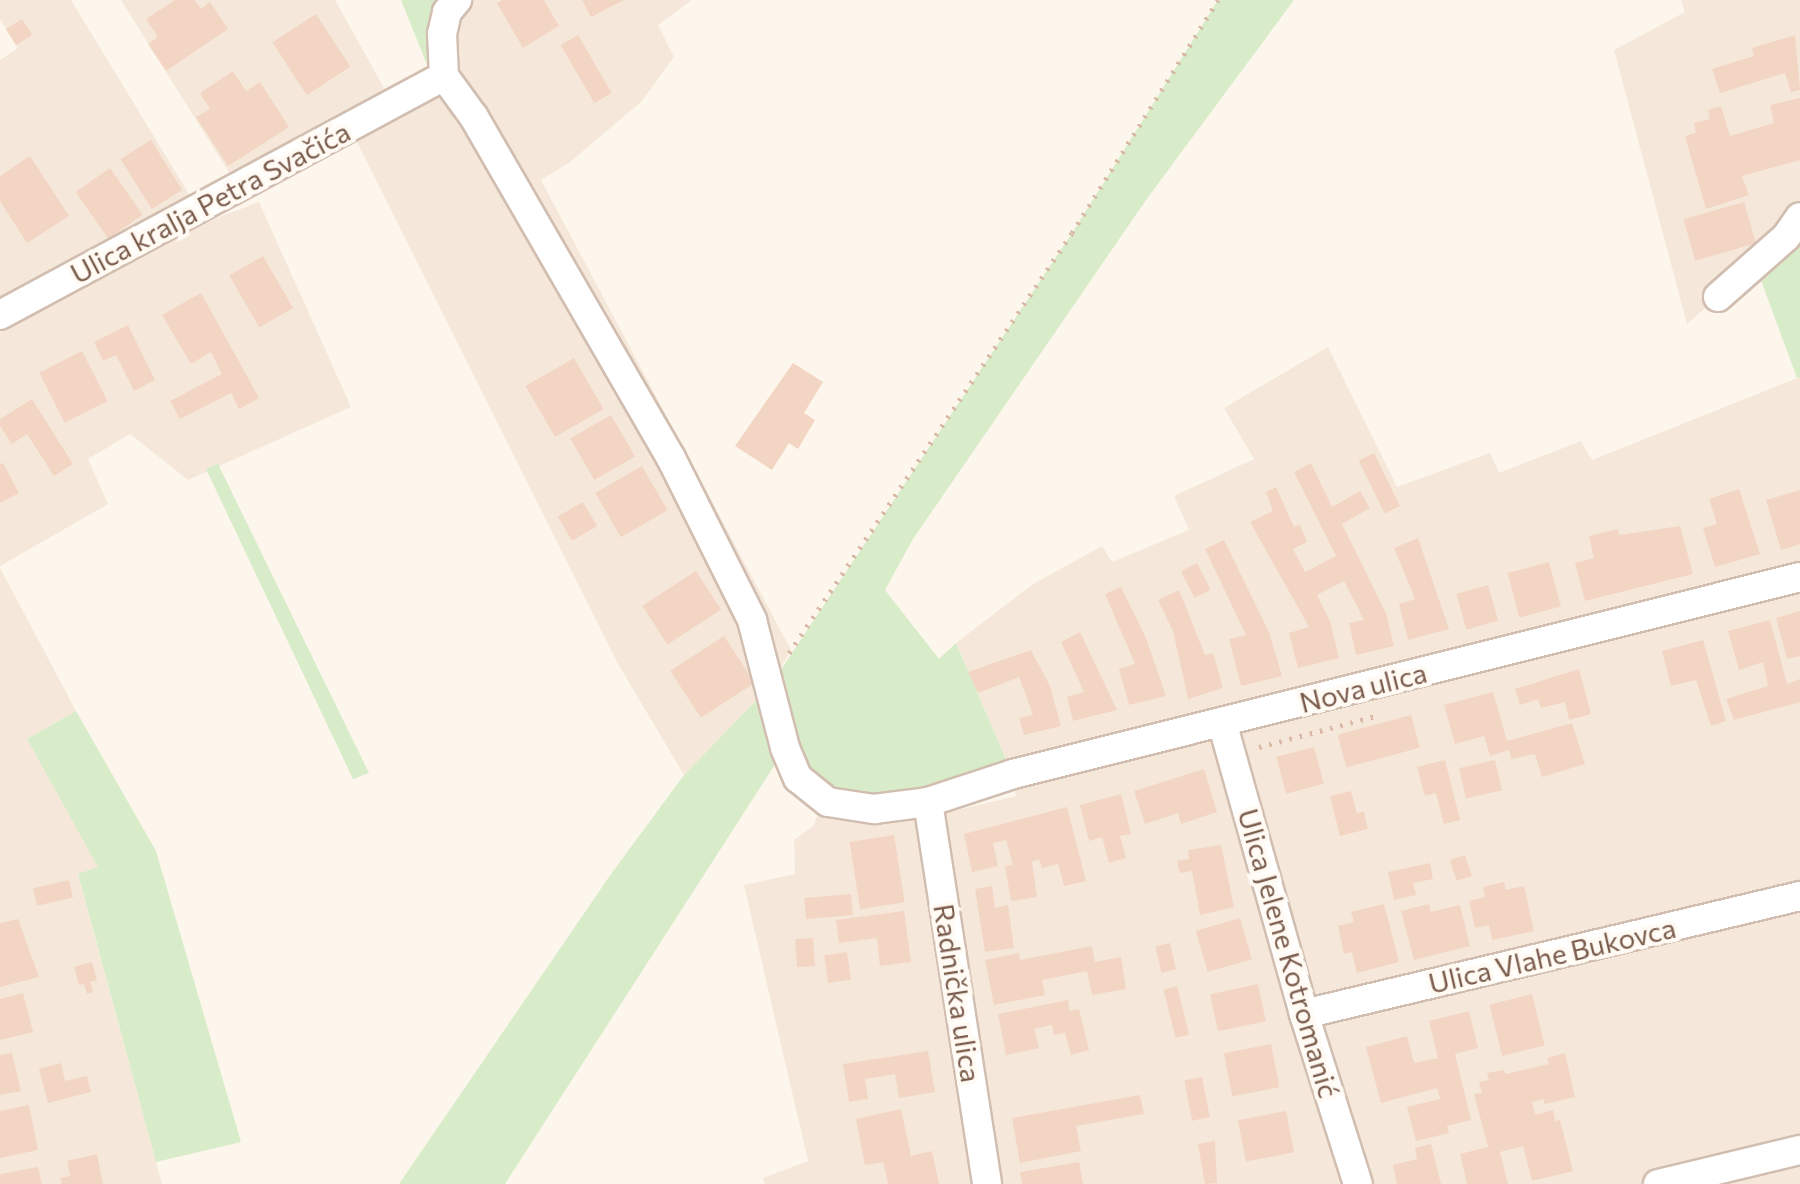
<!DOCTYPE html>
<meta charset="utf-8">
<style>
body{margin:0}
#map{position:relative;width:1800px;height:1184px;overflow:hidden;background:#fdf6ec;font-family:Commissioner,sans-serif}
div>[style]{position:absolute}
[style*='--x']{left:calc(var(--x)*1px);top:calc(var(--y)*1px);width:calc(var(--w)*1px);rotate:calc(var(--a)*1deg)}
.residential>*{inset:0;background:#f5e8da}
.green>*{inset:0;background:#d8ecc9}
.building>*{inset:0;background:#f3d5c3;transform-origin:0 0}
.path>*{height:5px;margin-top:-2.5px;transform-origin:0;background:repeating-linear-gradient(90deg,#d9b8a5 0 2.5px,transparent 0 10.5px)}
.roads{filter:drop-shadow(2px 0 #d1beb0) drop-shadow(-2px 0 #d1beb0) drop-shadow(0 2px #d1beb0) drop-shadow(0 -2px #d1beb0)}
.minor>*{height:28px;margin:-14px;padding:0 14px;transform-origin:14px;border-radius:14px;background:#fff}
span{translate:-50% -50%;white-space:nowrap;text-align:center;line-height:1.15;-webkit-text-stroke:8px #fffaf3;paint-order:stroke}
.street-label{font-size:28px;color:#7a5c4d}
</style>
<div id="map">
<div class="residential">
<div style="clip-path:polygon(0 0,71px 0,206px 222px,259px 202px,351px 407px,188px 480px,130px 434px,88px 459px,108px 504px,0 566px,0 60px,18px 48px,0 19px)"></div>
<div style="clip-path:polygon(121px 0,335px 0,393px 104px,444px 76px,457px 0,692px 0,658px 25px,674px 57px,641px 102px,570px 162px,541px 180px,791px 650px,770px 686px,684px 775px,617px 662px,350px 128px,230px 174px)"></div>
<div style="clip-path:polygon(1681px 0,1800px 0,1800px 217px,1786px 237px,1687px 324px,1614px 50px,1685px 12px)"></div>
<div style="clip-path:polygon(1328px 347px,1397px 487px,1490px 453px,1499px 473px,1581px 441px,1592px 460px,1800px 377px,1800px 1184px,765px 1184px,763px 1178px,808px 1161px,744px 885px,795px 874px,794px 840px,813px 826px,820px 810px,940px 814px,1016px 796px,1009px 766px,956px 643px,1033px 584px,1102px 546px,1112px 562px,1189px 530px,1174px 496px,1254px 459px,1224px 408px)"></div>
<div style="clip-path:polygon(0 568px,76px 711px,27px 739px,99px 868px,78px 875px,162px 1184px,0 1184px)"></div>
</div>
<div class="green">
<div style="clip-path:polygon(401px 0,457px 0,434px 82px)"></div>
<div style="clip-path:polygon(1218px 0,1294px 0,1146px 200px,913px 539px,885px 590px,939px 659px,956px 643px,1009px 766px,922px 788px,867px 796px,834px 790px,785px 749px,505px 1184px,399px 1184px,611px 874px,684px 775px,770px 686px,1072px 233px)"></div>
<div style="clip-path:polygon(1800px 217px,1800px 377px,1797px 378px,1755px 264px)"></div>
<div style="clip-path:polygon(218px 464px,369px 773px,353px 779px,206px 469px)"></div>
<div style="clip-path:polygon(76px 711px,156px 851px,241px 1142px,156px 1162px,78px 874px,98px 867px,27px 739px)"></div>
</div>
<div class="building">
<div style="clip-path:polygon(175px 0,195px 0,201px 9px,210px 2px,228px 29px,166px 71px,148px 44px,158px 37px,146px 19px)"></div>
<div style="clip-path:polygon(502px 0,544px 0,559px 26px,523px 48px,497px 3px)"></div>
<div style="clip-path:polygon(582px 0,624px 0,591px 17px)"></div>
<div style="left:316px;top:14px;width:63px;height:52px;rotate:57deg"></div>
<div style="left:22px;top:19px;width:19px;height:19px;rotate:58deg"></div>
<div style="left:578px;top:35px;width:67px;height:20px;rotate:60deg"></div>
<div style="clip-path:polygon(1795px 35px,1800px 90px,1791px 92px,1785px 73px,1720px 93px,1712px 69px,1754px 56px,1752px 48px)"></div>
<div style="clip-path:polygon(233px 71px,246px 91px,260px 82px,289px 127px,228px 166px,196px 117px,210px 109px,200px 93px)"></div>
<div style="clip-path:polygon(1800px 98px,1800px 160px,1742px 176px,1749px 195px,1706px 209px,1685px 136px,1696px 133px,1694px 123px,1710px 119px,1708px 110px,1721px 106px,1730px 136px,1774px 123px,1770px 105px)"></div>
<div style="left:151px;top:140px;width:59px;height:36px;rotate:58deg"></div>
<div style="clip-path:polygon(30px 156px,69px 216px,27px 243px,0 201px,0 176px)"></div>
<div style="left:110px;top:168px;width:57px;height:42px;rotate:55deg"></div>
<div style="left:1744px;top:202px;width:43px;height:63px;rotate:74deg"></div>
<div style="left:263px;top:256px;width:60px;height:39px;rotate:60deg"></div>
<div style="clip-path:polygon(201px 293px,259px 398px,239px 409px,231px 393px,180px 419px,170px 401px,222px 374px,211px 352px,191px 364px,162px 315px)"></div>
<div style="clip-path:polygon(128px 325px,155px 380px,134px 391px,116px 355px,103px 361px,94px 342px)"></div>
<div style="left:82px;top:351px;width:56px;height:48px;rotate:63deg"></div>
<div style="left:574px;top:358px;width:59px;height:56px;rotate:60deg"></div>
<div style="clip-path:polygon(793px 363px,823px 382px,804px 413px,815px 420px,798px 449px,789px 443px,772px 470px,735px 446px)"></div>
<div style="clip-path:polygon(32px 399px,73px 464px,54px 476px,27px 434px,12px 444px,0 426px,0 419px)"></div>
<div style="left:611px;top:415px;width:48px;height:47px;rotate:60deg"></div>
<div style="left:1374px;top:453px;width:59px;height:17px;rotate:64deg"></div>
<div style="clip-path:polygon(3px 463px,19px 493px,0 503px,0 464px)"></div>
<div style="clip-path:polygon(1311px 463px,1332px 507px,1360px 491px,1370px 508px,1342px 524px,1386px 613px,1394px 646px,1356px 655px,1349px 623px,1364px 620px,1344px 581px,1317px 595px,1330px 621px,1339px 658px,1298px 668px,1289px 633px,1309px 627px,1250px 522px,1273px 511px,1266px 492px,1276px 487px,1294px 527px,1300px 525px,1307px 542px,1293px 549px,1305px 572px,1336px 556px,1294px 472px)"></div>
<div style="left:642px;top:466px;width:51px;height:54px;rotate:60deg"></div>
<div style="clip-path:polygon(1739px 489px,1760px 554px,1715px 567px,1703px 528px,1717px 524px,1709px 499px)"></div>
<div style="clip-path:polygon(1800px 490px,1800px 544px,1781px 550px,1766px 500px)"></div>
<div style="left:583px;top:502px;width:28px;height:29px;rotate:60deg"></div>
<div style="clip-path:polygon(1680px 526px,1693px 574px,1585px 601px,1575px 563px,1594px 558px,1589px 536px,1618px 529px,1619px 535px)"></div>
<div style="clip-path:polygon(1418px 538px,1449px 629px,1408px 640px,1399px 604px,1415px 599px,1394px 548px)"></div>
<div style="clip-path:polygon(1224px 540px,1269px 632px,1282px 676px,1241px 686px,1229px 639px,1246px 635px,1205px 549px)"></div>
<div style="left:1549px;top:562px;width:46px;height:43px;rotate:75deg"></div>
<div style="left:1197px;top:563px;width:30px;height:18px;rotate:63deg"></div>
<div style="left:696px;top:571px;width:46px;height:64px;rotate:57deg"></div>
<div style="left:1488px;top:585px;width:37px;height:33px;rotate:74deg"></div>
<div style="clip-path:polygon(1121px 587px,1146px 638px,1166px 696px,1129px 705px,1119px 669px,1135px 664px,1105px 594px)"></div>
<div style="clip-path:polygon(1179px 590px,1205px 655px,1213px 653px,1223px 688px,1188px 699px,1173px 631px,1158px 600px)"></div>
<div style="clip-path:polygon(1800px 611px,1800px 656px,1787px 659px,1776px 618px)"></div>
<div style="clip-path:polygon(1770px 620px,1787px 684px,1800px 679px,1800px 702px,1734px 720px,1726px 699px,1768px 686px,1763px 662px,1739px 670px,1728px 631px)"></div>
<div style="clip-path:polygon(1080px 632px,1117px 710px,1073px 721px,1067px 697px,1084px 692px,1061px 642px)"></div>
<div style="left:724px;top:636px;width:56px;height:64px;rotate:57deg"></div>
<div style="clip-path:polygon(1703px 640px,1726px 721px,1711px 726px,1696px 680px,1671px 686px,1662px 651px)"></div>
<div style="clip-path:polygon(1031px 650px,1050px 686px,1061px 726px,1024px 735px,1019px 718px,1033px 715px,1019px 677px,978px 693px,968px 672px)"></div>
<div style="clip-path:polygon(1579px 669px,1591px 714px,1569px 720px,1565px 702px,1541px 708px,1538px 699px,1520px 705px,1515px 689px)"></div>
<div style="clip-path:polygon(1493px 692px,1507px 741px,1572px 723px,1585px 764px,1542px 777px,1535px 754px,1511px 759px,1509px 750px,1490px 756px,1484px 736px,1455px 744px,1444px 705px)"></div>
<div style="left:1411px;top:715px;width:34px;height:76px;rotate:75deg"></div>
<div style="left:1314px;top:747px;width:38px;height:39px;rotate:75deg"></div>
<div style="clip-path:polygon(1445px 760px,1460px 820px,1444px 824px,1436px 793px,1425px 796px,1417px 767px)"></div>
<div style="left:1495px;top:760px;width:31px;height:37px;rotate:77deg"></div>
<div style="clip-path:polygon(1204px 769px,1217px 812px,1181px 824px,1178px 813px,1145px 824px,1134px 791px)"></div>
<div style="clip-path:polygon(1351px 791px,1357px 813px,1364px 812px,1368px 829px,1340px 836px,1330px 796px)"></div>
<div style="clip-path:polygon(1121px 794px,1131px 834px,1120px 836px,1126px 858px,1109px 863px,1102px 837px,1089px 841px,1080px 805px)"></div>
<div style="clip-path:polygon(1067px 807px,1086px 881px,1064px 886px,1058px 864px,1042px 868px,1039px 859px,1032px 862px,1037px 897px,1011px 901px,1005px 866px,1013px 865px,1006px 840px,993px 843px,998px 866px,972px 872px,964px 834px)"></div>
<div style="left:894px;top:835px;width:68px;height:45px;rotate:81deg"></div>
<div style="clip-path:polygon(1221px 845px,1234px 907px,1200px 915px,1192px 871px,1180px 873px,1177px 861px,1189px 859px,1188px 850px)"></div>
<div style="left:1465px;top:855px;width:22px;height:16px;rotate:72deg"></div>
<div style="clip-path:polygon(1430px 863px,1433px 879px,1413px 883px,1416px 895px,1394px 900px,1388px 872px)"></div>
<div style="left:69px;top:880px;width:18px;height:37px;rotate:77deg"></div>
<div style="clip-path:polygon(1504px 882px,1506px 890px,1524px 886px,1534px 931px,1492px 940px,1489px 925px,1475px 928px,1469px 901px,1485px 897px,1483px 887px)"></div>
<div style="clip-path:polygon(992px 886px,995px 908px,1008px 905px,1014px 948px,985px 952px,975px 889px)"></div>
<div style="left:851px;top:894px;width:21px;height:47px;rotate:85deg"></div>
<div style="clip-path:polygon(1384px 904px,1399px 962px,1357px 973px,1352px 952px,1344px 954px,1338px 926px,1354px 922px,1351px 912px)"></div>
<div style="clip-path:polygon(1429px 904px,1431px 912px,1460px 905px,1470px 946px,1414px 960px,1401px 911px)"></div>
<div style="clip-path:polygon(904px 911px,911px 962px,880px 966px,877px 938px,839px 943px,836px 920px)"></div>
<div style="left:1240px;top:918px;width:43px;height:46px;rotate:74deg"></div>
<div style="clip-path:polygon(18px 919px,39px 977px,0 987px,0 923px)"></div>
<div style="left:813px;top:938px;width:28px;height:18px;rotate:86deg"></div>
<div style="left:1170px;top:943px;width:27px;height:15px;rotate:77deg"></div>
<div style="clip-path:polygon(1092px 946px,1095px 962px,1121px 957px,1126px 989px,1092px 995px,1087px 971px,1042px 980px,1045px 995px,994px 1005px,985px 960px,1019px 953px,1020px 960px)"></div>
<div style="left:847px;top:952px;width:28px;height:23px;rotate:82deg"></div>
<div style="clip-path:polygon(92px 962px,97px 980px,90px 982px,93px 992px,87px 994px,84px 984px,79px 985px,74px 967px)"></div>
<div style="left:1258px;top:984px;width:38px;height:49px;rotate:78deg"></div>
<div style="left:1177px;top:986px;width:50px;height:14px;rotate:76deg"></div>
<div style="clip-path:polygon(23px 993px,33px 1032px,0 1040px,0 999px)"></div>
<div style="left:1532px;top:994px;width:53px;height:44px;rotate:76deg"></div>
<div style="clip-path:polygon(1068px 1000px,1070px 1011px,1079px 1009px,1089px 1050px,1071px 1055px,1065px 1033px,1054px 1035px,1052px 1025px,1034px 1029px,1039px 1048px,1006px 1055px,998px 1014px)"></div>
<div style="clip-path:polygon(1469px 1011px,1478px 1048px,1455px 1054px,1471px 1120px,1447px 1126px,1449px 1133px,1416px 1141px,1407px 1107px,1440px 1099px,1437px 1088px,1381px 1103px,1366px 1047px,1407px 1036px,1414px 1063px,1438px 1058px,1429px 1021px)"></div>
<div style="left:1271px;top:1044px;width:44px;height:48px;rotate:79deg"></div>
<div style="clip-path:polygon(928px 1051px,935px 1092px,899px 1098px,895px 1074px,865px 1079px,868px 1099px,849px 1102px,843px 1064px)"></div>
<div style="clip-path:polygon(12px 1053px,21px 1091px,0 1095px,0 1055px)"></div>
<div style="clip-path:polygon(1565px 1053px,1575px 1097px,1545px 1104px,1543px 1099px,1532px 1102px,1535px 1115px,1553px 1110px,1555px 1121px,1560px 1120px,1573px 1171px,1532px 1181px,1523px 1146px,1500px 1152px,1508px 1184px,1467px 1184px,1460px 1154px,1488px 1147px,1474px 1094px,1482px 1093px,1479px 1082px,1489px 1080px,1487px 1073px,1504px 1070px,1506px 1074px,1549px 1064px,1547px 1058px)"></div>
<div style="clip-path:polygon(61px 1063px,65px 1081px,87px 1076px,91px 1092px,48px 1103px,39px 1069px)"></div>
<div style="left:1202px;top:1077px;width:41px;height:18px;rotate:79deg"></div>
<div style="clip-path:polygon(1140px 1095px,1144px 1114px,1076px 1126px,1081px 1151px,1020px 1163px,1012px 1118px)"></div>
<div style="clip-path:polygon(29px 1105px,38px 1150px,0 1158px,0 1111px)"></div>
<div style="clip-path:polygon(901px 1109px,911px 1156px,932px 1151px,939px 1184px,888px 1184px,883px 1162px,865px 1165px,856px 1119px)"></div>
<div style="left:1286px;top:1111px;width:42px;height:49px;rotate:79deg"></div>
<div style="clip-path:polygon(1215px 1141px,1217px 1183px,1205px 1184px,1198px 1144px)"></div>
<div style="clip-path:polygon(1431px 1144px,1441px 1184px,1397px 1184px,1393px 1165px,1417px 1159px,1415px 1148px)"></div>
<div style="clip-path:polygon(97px 1154px,103px 1184px,62px 1184px,60px 1178px,70px 1176px,67px 1161px)"></div>
<div style="clip-path:polygon(1079px 1162px,1083px 1184px,1022px 1184px,1020px 1172px)"></div>
<div style="clip-path:polygon(38px 1167px,42px 1184px,0 1184px,0 1174px)"></div>
</div>
<div class="path">
<div style="--x:789;--y:653;--w:506;--a:-56.03"></div>
<div style="--x:1072;--y:233;--w:275;--a:-57.9"></div>
<div style="--x:1259;--y:747;--w:124;--a:-14.9"></div>
</div>
<div class="roads">
<div class="minor">
<div style="--x:444;--y:76;--w:42;--a:-92.7"></div>
<div style="--x:442;--y:34;--w:23;--a:-77"></div>
<div style="--x:447;--y:12;--w:16;--a:-50"></div>
<div style="--x:1718;--y:297;--w:91;--a:-41.4"></div>
<div style="--x:1786;--y:237;--w:24;--a:-55"></div>
<div style="--x:0;--y:315;--w:504;--a:-28.29"></div>
<div style="--x:444;--y:76;--w:51;--a:53.8"></div>
<div style="--x:474;--y:117;--w:394;--a:60"></div>
<div style="--x:671;--y:458;--w:181;--a:63.4"></div>
<div style="--x:752;--y:620;--w:132;--a:75.5"></div>
<div style="--x:785;--y:748;--w:33;--a:67"></div>
<div style="--x:798;--y:778;--w:38;--a:39"></div>
<div style="--x:828;--y:802;--w:47;--a:8.7"></div>
<div style="--x:874;--y:809;--w:54;--a:-7.4"></div>
<div style="--x:928;--y:802;--w:89;--a:-18.2"></div>
<div style="--x:1013;--y:774;--w:811;--a:-14.05"></div>
<div style="--x:1222;--y:722;--w:303;--a:74.3"></div>
<div style="--x:1304;--y:1014;--w:178;--a:72.4"></div>
<div style="--x:928;--y:802;--w:387;--a:81.2"></div>
<div style="--x:1304;--y:1014;--w:510;--a:-13.38"></div>
<div style="--x:1658;--y:1184;--w:146;--a:-13.5"></div>
</div>
</div>
<div class="street-label">
<span style="left:210px;top:202px;rotate:-28deg">Ulica kralja Petra Svačića</span>
<span style="left:1363px;top:687px;rotate:-14deg">Nova ulica</span>
<span style="left:1289px;top:953px;rotate:74deg">Ulica Jelene Kotromanić</span>
<span style="left:1552px;top:955px;rotate:-13deg">Ulica Vlahe Bukovca</span>
<span style="left:958px;top:993px;rotate:81deg">Radnička ulica</span>
</div>
</div>
